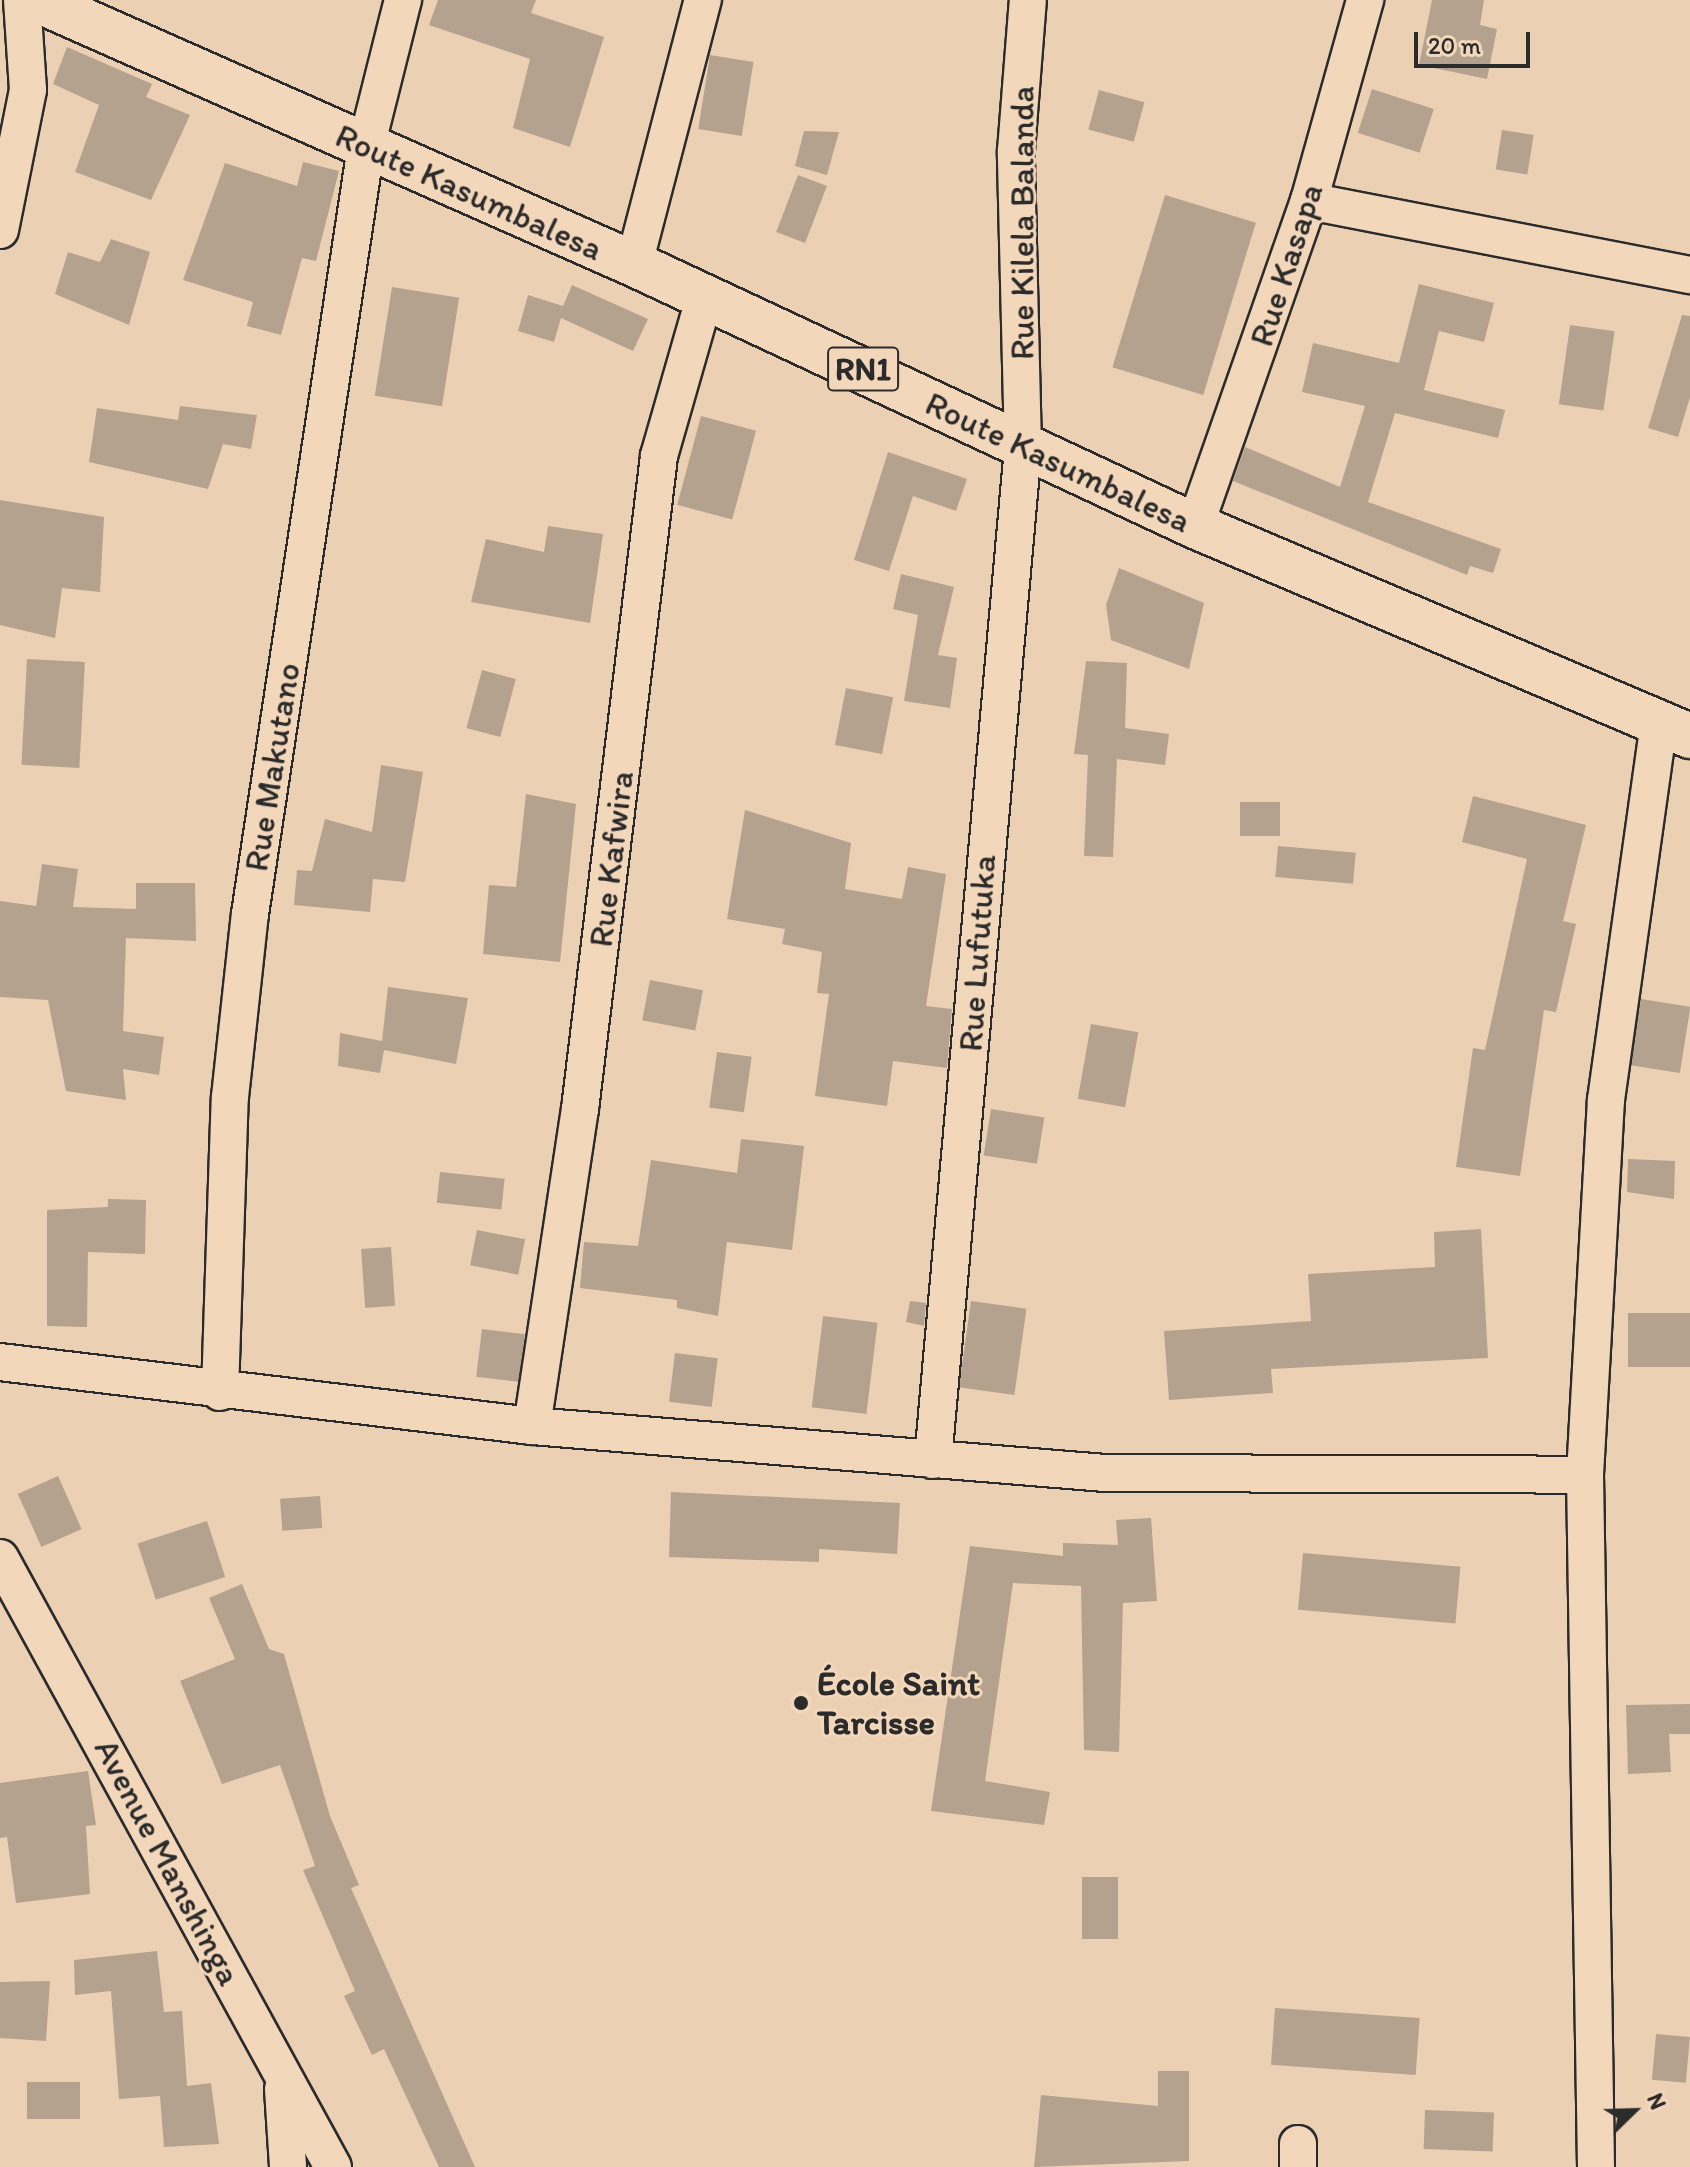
<!DOCTYPE html>
<meta charset="utf-8">
<style>
body{margin:0}
#map{position:relative;width:1690px;height:2167px;overflow:hidden;background:#ebd0b4;font-family:Itim,sans-serif}
div>[style]{position:absolute}
[style*='--x']{left:calc(var(--x)*1px);top:calc(var(--y)*1px);width:calc(var(--w)*1px);rotate:calc(var(--a)*1deg)}
.building>*{inset:0;background:#b5a28e;transform-origin:0 0}
.roads{filter:drop-shadow(2px 0 #2b2b2b) drop-shadow(-2px 0 #2b2b2b) drop-shadow(0 2px #2b2b2b) drop-shadow(0 -2px #2b2b2b)}
.street>*{height:36px;margin:-18px;padding:0 18px;transform-origin:18px;border-radius:18px;background:#f3d7ba}
.highway>*{height:44px;margin:-22px;padding:0 22px;transform-origin:22px;border-radius:22px;background:#f3d7ba}
.dots>*{width:22px;height:22px;translate:-50% -50%;box-sizing:border-box;border:4px solid #f3d7ba;border-radius:50%}
span{translate:-50% -50%;white-space:nowrap;text-align:center;line-height:1.15;-webkit-text-stroke:6px #f3d7ba;paint-order:stroke}
.shield-label span{padding:2px 6px;background:#f3d7ba;border:2px solid;border-radius:6px;-webkit-text-stroke-width:0}
.shield-label{font-size:32px;color:#2b2b2b;font-weight:700}
.street-label{font-size:34px;color:#2b2b2b}
.poi-label{font-size:34px;color:#2b2b2b;font-weight:700}
.left{translate:0 -50%;text-align:left}
.north{position:absolute;left:1594px;top:2071px;width:80px;height:80px;-webkit-text-stroke:6px #f3d7ba;paint-order:stroke;rotate:67deg;font-size:22px;font-weight:700;line-height:32px;text-align:center;color:#2b2b2b}
.north::after{content:'';display:block;margin:auto;width:28px;height:36px;background:#2b2b2b;clip-path:polygon(50% 0,100% 100%,50% 72%,0 100%)}
.scale{position:absolute;left:1414px;top:32px;width:116px;height:36px;box-sizing:border-box;border:4px solid #2b2b2b;border-top:0;padding-left:10px;font-size:24px;line-height:28px;white-space:nowrap;color:#2b2b2b;-webkit-text-stroke:6px #f3d7ba;paint-order:stroke}
</style>
<div id="map">
<div class="building">
<div style="clip-path:polygon(438px 0,536px 0,531px 13px,604px 37px,570px 147px,513px 128px,530px 59px,429px 25px)"></div>
<div style="clip-path:polygon(1432px 0,1484px 0,1480px 25px,1497px 29px,1487px 79px,1419px 65px)"></div>
<div style="clip-path:polygon(67px 47px,152px 84px,146px 97px,190px 115px,151px 200px,75px 172px,99px 105px,53px 84px)"></div>
<div style="left:710px;top:55px;width:44px;height:75px;rotate:9deg"></div>
<div style="left:1372px;top:89px;width:65px;height:46px;rotate:18deg"></div>
<div style="left:1099px;top:90px;width:47px;height:41px;rotate:15deg"></div>
<div style="left:1502px;top:130px;width:32px;height:40px;rotate:9deg"></div>
<div style="clip-path:polygon(804px 131px,839px 132px,827px 175px,795px 166px)"></div>
<div style="clip-path:polygon(303px 162px,339px 171px,316px 261px,302px 258px,281px 335px,247px 326px,253px 302px,183px 280px,225px 163px,297px 186px)"></div>
<div style="left:798px;top:175px;width:31px;height:61px;rotate:21deg"></div>
<div style="left:1165px;top:195px;width:95px;height:180px;rotate:17deg"></div>
<div style="clip-path:polygon(111px 239px,150px 252px,129px 325px,55px 294px,68px 252px,100px 262px)"></div>
<div style="clip-path:polygon(1419px 284px,1494px 303px,1484px 342px,1439px 331px,1424px 390px,1505px 410px,1498px 438px,1395px 413px,1368px 502px,1501px 549px,1493px 573px,1470px 566px,1467px 575px,1233px 481px,1245px 447px,1340px 487px,1365px 406px,1302px 392px,1313px 343px,1399px 363px)"></div>
<div style="clip-path:polygon(572px 285px,648px 319px,633px 351px,561px 318px,554px 342px,518px 331px,528px 295px,563px 306px)"></div>
<div style="left:392px;top:287px;width:68px;height:110px;rotate:9deg"></div>
<div style="clip-path:polygon(1682px 315px,1690px 316px,1690px 397px,1678px 437px,1648px 428px)"></div>
<div style="left:1570px;top:325px;width:45px;height:80px;rotate:8deg"></div>
<div style="clip-path:polygon(180px 406px,257px 415px,251px 449px,223px 444px,208px 489px,89px 462px,97px 408px,178px 420px)"></div>
<div style="left:701px;top:416px;width:57px;height:92px;rotate:15deg"></div>
<div style="clip-path:polygon(888px 452px,967px 479px,956px 511px,913px 496px,889px 571px,854px 560px)"></div>
<div style="clip-path:polygon(0 500px,104px 517px,100px 592px,62px 588px,55px 638px,0 625px)"></div>
<div style="clip-path:polygon(548px 526px,603px 534px,590px 623px,471px 602px,486px 539px,544px 552px)"></div>
<div style="clip-path:polygon(1119px 568px,1204px 603px,1189px 669px,1111px 640px,1106px 605px)"></div>
<div style="clip-path:polygon(901px 574px,954px 587px,938px 655px,957px 658px,950px 708px,904px 701px,918px 615px,893px 609px)"></div>
<div style="left:27px;top:659px;width:58px;height:106px;rotate:3deg"></div>
<div style="clip-path:polygon(1086px 661px,1127px 663px,1125px 728px,1169px 734px,1165px 765px,1117px 759px,1113px 857px,1084px 856px,1088px 755px,1074px 754px)"></div>
<div style="left:482px;top:670px;width:35px;height:60px;rotate:15deg"></div>
<div style="left:846px;top:688px;width:48px;height:58px;rotate:11deg"></div>
<div style="clip-path:polygon(381px 765px,423px 772px,405px 882px,373px 879px,370px 912px,294px 905px,297px 870px,312px 871px,325px 819px,372px 832px)"></div>
<div style="clip-path:polygon(526px 794px,576px 804px,560px 962px,483px 954px,489px 885px,516px 887px)"></div>
<div style="clip-path:polygon(1473px 796px,1586px 825px,1563px 921px,1576px 924px,1556px 1012px,1544px 1010px,1520px 1176px,1456px 1167px,1473px 1048px,1485px 1050px,1527px 859px,1462px 842px)"></div>
<div style="left:1240px;top:802px;width:40px;height:34px"></div>
<div style="clip-path:polygon(745px 810px,851px 843px,845px 889px,902px 899px,908px 867px,946px 874px,926px 1006px,952px 1009px,947px 1068px,893px 1061px,887px 1106px,815px 1096px,829px 994px,817px 993px,822px 952px,782px 944px,785px 929px,727px 919px)"></div>
<div style="left:1278px;top:846px;width:78px;height:31px;rotate:5deg"></div>
<div style="clip-path:polygon(42px 864px,78px 869px,73px 907px,136px 909px,136px 883px,195px 883px,196px 941px,126px 938px,123px 1031px,164px 1037px,159px 1075px,123px 1069px,126px 1100px,66px 1091px,48px 1000px,0 997px,0 901px,36px 906px)"></div>
<div style="left:650px;top:980px;width:54px;height:41px;rotate:11deg"></div>
<div style="clip-path:polygon(388px 987px,468px 998px,456px 1064px,384px 1050px,380px 1073px,338px 1066px,340px 1033px,382px 1041px)"></div>
<div style="left:1641px;top:999px;width:50px;height:67px;rotate:9deg"></div>
<div style="left:1091px;top:1024px;width:48px;height:76px;rotate:10deg"></div>
<div style="left:717px;top:1052px;width:35px;height:56px;rotate:8deg"></div>
<div style="left:991px;top:1109px;width:54px;height:47px;rotate:9deg"></div>
<div style="clip-path:polygon(741px 1139px,804px 1146px,792px 1250px,727px 1242px,718px 1316px,677px 1308px,677px 1300px,580px 1288px,584px 1242px,638px 1246px,651px 1160px,737px 1173px)"></div>
<div style="clip-path:polygon(1628px 1159px,1675px 1161px,1674px 1199px,1627px 1192px)"></div>
<div style="left:440px;top:1172px;width:65px;height:31px;rotate:6deg"></div>
<div style="clip-path:polygon(108px 1199px,146px 1200px,145px 1254px,88px 1252px,87px 1327px,47px 1326px,47px 1210px,108px 1207px)"></div>
<div style="clip-path:polygon(1481px 1229px,1488px 1358px,1271px 1369px,1273px 1393px,1169px 1400px,1164px 1331px,1311px 1321px,1308px 1274px,1435px 1267px,1434px 1232px)"></div>
<div style="left:477px;top:1230px;width:49px;height:36px;rotate:11deg"></div>
<div style="left:391px;top:1247px;width:59px;height:30px;rotate:86deg"></div>
<div style="clip-path:polygon(910px 1301px,926px 1303px,924px 1326px,906px 1322px)"></div>
<div style="left:971px;top:1301px;width:56px;height:87px;rotate:8deg"></div>
<div style="left:1628px;top:1313px;width:62px;height:54px"></div>
<div style="left:823px;top:1316px;width:55px;height:92px;rotate:7deg"></div>
<div style="left:482px;top:1329px;width:43px;height:48px;rotate:7deg"></div>
<div style="left:675px;top:1353px;width:43px;height:49px;rotate:7deg"></div>
<div style="left:58px;top:1476px;width:58px;height:44px;rotate:66deg"></div>
<div style="clip-path:polygon(671px 1492px,900px 1503px,897px 1554px,819px 1549px,819px 1562px,669px 1557px)"></div>
<div style="left:320px;top:1496px;width:32px;height:40px;rotate:86deg"></div>
<div style="clip-path:polygon(1151px 1518px,1157px 1601px,1123px 1603px,1119px 1752px,1084px 1750px,1081px 1586px,1013px 1583px,985px 1781px,1050px 1792px,1044px 1825px,931px 1811px,970px 1546px,1063px 1556px,1063px 1543px,1118px 1545px,1116px 1520px)"></div>
<div style="left:207px;top:1521px;width:59px;height:73px;rotate:72deg"></div>
<div style="left:1303px;top:1553px;width:158px;height:57px;rotate:5deg"></div>
<div style="clip-path:polygon(242px 1584px,269px 1649px,284px 1654px,330px 1816px,359px 1885px,351px 1888px,475px 2167px,439px 2167px,384px 2049px,372px 2055px,344px 1996px,355px 1991px,303px 1870px,315px 1866px,280px 1765px,222px 1784px,180px 1681px,235px 1659px,209px 1598px)"></div>
<div style="clip-path:polygon(1690px 1704px,1690px 1734px,1669px 1734px,1671px 1772px,1628px 1774px,1626px 1705px)"></div>
<div style="clip-path:polygon(88px 1771px,96px 1825px,86px 1826px,90px 1894px,16px 1903px,7px 1837px,0 1838px,0 1783px)"></div>
<div style="left:1082px;top:1877px;width:36px;height:62px"></div>
<div style="clip-path:polygon(157px 1951px,164px 2012px,182px 2011px,187px 2086px,211px 2083px,219px 2144px,164px 2147px,160px 2096px,119px 2099px,111px 1991px,75px 1995px,74px 1960px)"></div>
<div style="clip-path:polygon(50px 1981px,46px 2041px,0 2038px,0 1982px)"></div>
<div style="left:1275px;top:2008px;width:145px;height:57px;rotate:4deg"></div>
<div style="left:1656px;top:2034px;width:34px;height:46px;rotate:5deg"></div>
<div style="clip-path:polygon(1158px 2071px,1189px 2071px,1189px 2161px,1034px 2167px,1041px 2095px,1158px 2106px)"></div>
<div style="left:27px;top:2082px;width:53px;height:37px"></div>
<div style="left:1425px;top:2110px;width:69px;height:39px;rotate:2deg"></div>
</div>
<div class="roads">
<div class="street">
<div style="--x:1309;--y:201;--w:388;--a:11"></div>
<div style="--x:0;--y:230;--w:143;--a:-78.7"></div>
<div style="--x:28;--y:90;--w:90;--a:-93.8"></div>
<div style="--x:634;--y:264;--w:273;--a:-75.4"></div>
<div style="--x:1195;--y:526;--w:344;--a:-70.7"></div>
<div style="--x:1309;--y:201;--w:209;--a:-74.4"></div>
<div style="--x:0;--y:1362;--w:536;--a:6.86"></div>
<div style="--x:532;--y:1426;--w:575;--a:4.69"></div>
<div style="--x:1105;--y:1473;--w:480;--a:0.2"></div>
<div style="--x:220;--y:1392;--w:295;--a:-88.1"></div>
<div style="--x:230;--y:1097;--w:184;--a:-83.8"></div>
<div style="--x:250;--y:914;--w:776;--a:-81.4"></div>
<div style="--x:366;--y:147;--w:152;--a:-75.9"></div>
<div style="--x:532;--y:1426;--w:321;--a:-81.4"></div>
<div style="--x:580;--y:1109;--w:658;--a:-83.1"></div>
<div style="--x:659;--y:456;--w:166;--a:-74"></div>
<div style="--x:933;--y:1460;--w:1017;--a:-84.92"></div>
<div style="--x:1023;--y:447;--w:296;--a:-91.4"></div>
<div style="--x:1016;--y:151;--w:151;--a:-85.5"></div>
<div style="--x:0;--y:1558;--w:694;--a:61.33"></div>
<div style="--x:283;--y:2089;--w:78;--a:86.3"></div>
<div style="--x:1298;--y:2144;--w:23;--a:90"></div>
<div style="--x:1596;--y:2167;--w:692;--a:-90.91"></div>
<div style="--x:1585;--y:1475;--w:376;--a:-86.8"></div>
<div style="--x:1606;--y:1100;--w:379;--a:-82"></div>
</div>
<div class="highway">
<div style="--x:37;--y:0;--w:653;--a:23.86"></div>
<div style="--x:634;--y:264;--w:619;--a:25.03"></div>
<div style="--x:1195;--y:526;--w:538;--a:22.99"></div>
</div>
</div>
<div class="dots">
<div style="left:801px;top:1703px;background:#2b2b2b"></div>
</div>
<div class="shield-label">
<span style="left:863px;top:369px">RN1</span>
</div>
<div class="street-label">
<span style="left:469px;top:192px;rotate:24deg">Route Kasumbalesa</span>
<span style="left:1022px;top:223px;rotate:-90deg">Rue Kilela Balanda</span>
<span style="left:1286px;top:265px;rotate:-72deg">Rue Kasapa</span>
<span style="left:1058px;top:462px;rotate:25deg">Route Kasumbalesa</span>
<span style="left:272px;top:767px;rotate:-81deg">Rue Makutano</span>
<span style="left:611px;top:859px;rotate:-83deg">Rue Kafwira</span>
<span style="left:977px;top:953px;rotate:-86deg">Rue Lufutuka</span>
<span style="left:168px;top:1862px;rotate:62deg">Avenue Manshinga</span>
</div>
<div class="poi-label">
<span class="left" style="left:817px;top:1703px">École Saint<br>Tarcisse</span>
</div>
<div class="north">N</div>
<div class="scale">20 m</div>
</div>
